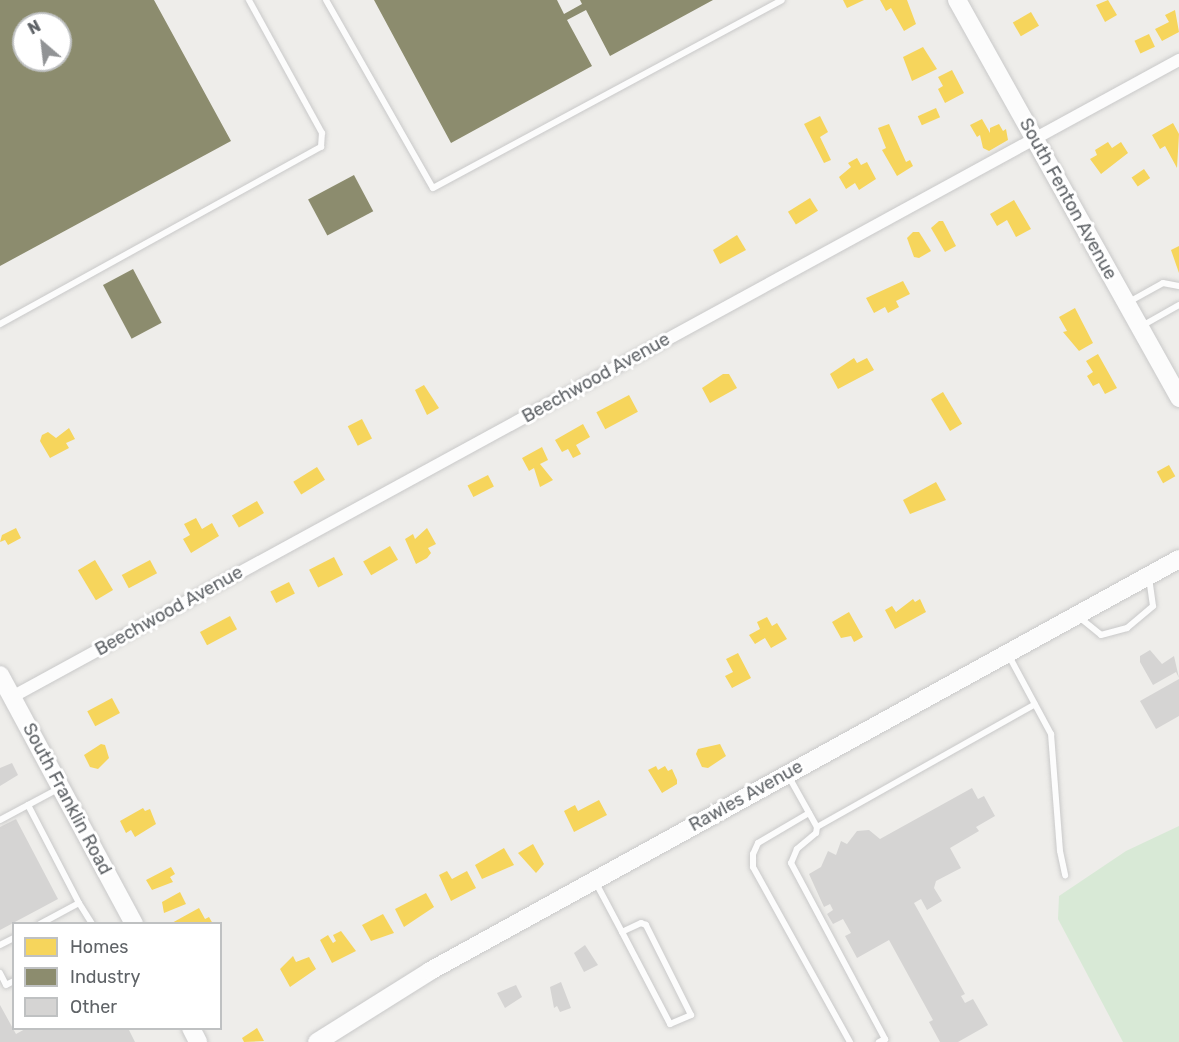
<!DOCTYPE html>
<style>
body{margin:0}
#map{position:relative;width:1179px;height:1042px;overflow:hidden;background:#eeedea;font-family:Rubik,sans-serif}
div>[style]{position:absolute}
.green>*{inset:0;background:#d8e9d6}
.homes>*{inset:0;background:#f6d55c;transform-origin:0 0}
.industry>*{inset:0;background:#8c8c6e;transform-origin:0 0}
.building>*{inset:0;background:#d5d4d3}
.roads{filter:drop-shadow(0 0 2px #c9c9c9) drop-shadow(0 0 2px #c9c9c9)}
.lane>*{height:6px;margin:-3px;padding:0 3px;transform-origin:3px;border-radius:3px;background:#fcfcfc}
.street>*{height:12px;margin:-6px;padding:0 6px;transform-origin:6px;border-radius:6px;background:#fcfcfc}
.secondary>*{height:18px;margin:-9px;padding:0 9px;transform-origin:9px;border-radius:9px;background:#fcfcfc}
span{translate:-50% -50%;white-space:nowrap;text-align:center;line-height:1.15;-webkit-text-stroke:6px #fff;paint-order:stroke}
.street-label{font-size:18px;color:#5f6367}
.legend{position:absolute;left:12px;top:922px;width:210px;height:108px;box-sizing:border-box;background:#fff;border:2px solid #bfc1c2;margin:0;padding:8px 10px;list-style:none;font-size:18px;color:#5f6367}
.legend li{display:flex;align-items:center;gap:12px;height:30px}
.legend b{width:30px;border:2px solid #bfc1c2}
.north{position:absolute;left:12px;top:12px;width:60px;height:60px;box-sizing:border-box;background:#fff;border:2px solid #bfc1c2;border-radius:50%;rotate:332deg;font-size:16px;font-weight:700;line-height:24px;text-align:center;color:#5f6367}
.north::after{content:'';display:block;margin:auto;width:21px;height:27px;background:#919395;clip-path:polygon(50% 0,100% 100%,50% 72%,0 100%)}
</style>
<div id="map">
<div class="green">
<i style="clip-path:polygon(1179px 826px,1179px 1042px,1123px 1042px,1058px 919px,1059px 896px,1126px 851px)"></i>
</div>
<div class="homes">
<i style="clip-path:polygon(843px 0,864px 0,847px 8px)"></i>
<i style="clip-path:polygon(880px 0,907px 0,916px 24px,904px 31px,891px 8px,886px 11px)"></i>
<i style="clip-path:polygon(1108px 0,1117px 15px,1105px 22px,1096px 5px)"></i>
<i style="clip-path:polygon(1175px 10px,1179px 32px,1162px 41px,1155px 29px,1169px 22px,1165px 15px)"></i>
<i style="left:1031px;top:12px;width:16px;height:21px;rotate:60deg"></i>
<i style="left:1149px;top:34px;width:14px;height:16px;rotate:65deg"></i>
<i style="clip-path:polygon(923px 47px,937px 69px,912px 81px,903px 57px)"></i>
<i style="clip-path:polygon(952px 70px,964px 93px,945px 103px,938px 89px,943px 86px,938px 77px)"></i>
<i style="left:936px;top:108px;width:10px;height:20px;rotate:66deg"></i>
<i style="clip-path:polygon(820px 116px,828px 132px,820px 137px,831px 160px,824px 163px,804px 124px)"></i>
<i style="clip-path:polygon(982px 119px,990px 133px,990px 128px,999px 124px,1003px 131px,1006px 129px,1008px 140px,989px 151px,983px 148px,980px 135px,977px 137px,970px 125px)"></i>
<i style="clip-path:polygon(1173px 123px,1179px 134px,1177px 168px,1165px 146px,1160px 149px,1152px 135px)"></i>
<i style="clip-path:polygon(889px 124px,906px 162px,910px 160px,913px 166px,897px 176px,882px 150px,886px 148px,878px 128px)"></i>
<i style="clip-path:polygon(1108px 142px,1112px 148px,1121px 142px,1128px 153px,1101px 174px,1090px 159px,1097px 155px,1095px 150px)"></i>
<i style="clip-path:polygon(857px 158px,861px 165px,867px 162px,876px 179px,859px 190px,855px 183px,846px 189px,839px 177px,851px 167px,848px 163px)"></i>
<i style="left:1144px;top:169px;width:11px;height:15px;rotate:56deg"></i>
<i style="left:810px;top:198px;width:15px;height:26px;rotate:58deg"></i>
<i style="clip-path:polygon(1014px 200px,1031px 229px,1016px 237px,1007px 220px,997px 226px,990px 214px)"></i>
<i style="clip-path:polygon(939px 221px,943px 221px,956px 246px,945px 252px,931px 228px)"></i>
<i style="clip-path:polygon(913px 232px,919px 232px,931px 251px,919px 258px,914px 257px,907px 238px)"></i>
<i style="clip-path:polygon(737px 235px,746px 250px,720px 264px,713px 250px)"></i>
<i style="clip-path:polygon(1179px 246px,1179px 273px,1171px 250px)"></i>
<i style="clip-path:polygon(903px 281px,910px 294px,896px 301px,899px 307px,888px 313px,885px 307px,874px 313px,866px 298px)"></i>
<i style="clip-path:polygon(1075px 308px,1093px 343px,1079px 351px,1063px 332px,1067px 331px,1059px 317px)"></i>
<i style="clip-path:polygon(1098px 354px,1117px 388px,1105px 394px,1099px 383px,1093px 386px,1087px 376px,1093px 372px,1086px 361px)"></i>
<i style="clip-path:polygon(854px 358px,857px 363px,867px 358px,874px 370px,838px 389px,830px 374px)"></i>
<i style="clip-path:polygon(723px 374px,729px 374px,737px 388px,710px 403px,702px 388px)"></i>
<i style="clip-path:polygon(424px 385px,439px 408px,427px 415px,415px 390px)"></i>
<i style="left:943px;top:392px;width:37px;height:14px;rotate:59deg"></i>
<i style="left:629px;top:395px;width:19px;height:37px;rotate:62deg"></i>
<i style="left:362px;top:419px;width:22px;height:16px;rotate:63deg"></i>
<i style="clip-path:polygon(583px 424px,590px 437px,576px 445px,581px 454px,573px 458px,568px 449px,562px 452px,555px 440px)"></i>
<i style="clip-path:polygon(69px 428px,75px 439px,66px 443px,69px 448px,50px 458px,40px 441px,42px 435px,48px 432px,56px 438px)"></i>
<i style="clip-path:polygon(542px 447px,548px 460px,540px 464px,553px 480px,540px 487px,534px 468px,529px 471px,522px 458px)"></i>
<i style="left:1169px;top:465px;width:13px;height:14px;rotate:61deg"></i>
<i style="left:317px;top:467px;width:15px;height:28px;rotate:58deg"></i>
<i style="left:488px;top:475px;width:13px;height:23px;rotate:63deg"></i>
<i style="clip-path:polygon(936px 482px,946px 500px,910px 514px,903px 500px)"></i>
<i style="left:257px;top:501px;width:14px;height:29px;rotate:60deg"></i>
<i style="clip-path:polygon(196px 518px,202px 529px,212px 523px,219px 536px,191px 553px,183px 539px,190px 535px,184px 524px)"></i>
<i style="clip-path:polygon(16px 528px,21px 538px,8px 545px,5px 540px,0 542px,2px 535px)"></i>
<i style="clip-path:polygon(427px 528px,436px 544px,428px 548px,431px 553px,427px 558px,416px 564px,405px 539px,413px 534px,415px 539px)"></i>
<i style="left:390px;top:546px;width:16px;height:31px;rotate:60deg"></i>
<i style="left:334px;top:557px;width:20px;height:28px;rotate:63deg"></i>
<i style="left:95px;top:560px;width:35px;height:20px;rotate:59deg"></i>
<i style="left:150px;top:560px;width:15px;height:32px;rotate:62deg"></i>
<i style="left:289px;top:582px;width:13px;height:21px;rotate:63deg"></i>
<i style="clip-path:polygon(913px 599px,915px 602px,920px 599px,926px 612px,895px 629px,885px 610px,892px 606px,896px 612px)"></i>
<i style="clip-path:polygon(849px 612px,863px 637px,854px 642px,851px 636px,841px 638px,832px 622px)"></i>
<i style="left:230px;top:616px;width:15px;height:34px;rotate:62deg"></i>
<i style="clip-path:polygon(767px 617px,772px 626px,777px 623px,787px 639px,771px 648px,765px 638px,755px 644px,749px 635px,760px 629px,757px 622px)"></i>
<i style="clip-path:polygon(738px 653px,751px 678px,732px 688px,725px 676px,733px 672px,726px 659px)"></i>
<i style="left:112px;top:698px;width:17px;height:28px;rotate:62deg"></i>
<i style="clip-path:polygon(101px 744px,105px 745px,109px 758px,98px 769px,90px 767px,84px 755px)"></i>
<i style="clip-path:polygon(720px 744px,726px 756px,708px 768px,702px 767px,696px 754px,698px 749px)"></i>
<i style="clip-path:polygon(656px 766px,658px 770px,665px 766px,668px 771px,672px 769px,677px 780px,677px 784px,662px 793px,648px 770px)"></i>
<i style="clip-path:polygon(599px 800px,607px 815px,574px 832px,564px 811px,575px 805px,578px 811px)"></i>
<i style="clip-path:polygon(143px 808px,145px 811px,150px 809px,156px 824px,135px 837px,131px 830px,126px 833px,120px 821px)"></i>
<i style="clip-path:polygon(533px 844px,544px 864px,536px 873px,518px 853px)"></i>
<i style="clip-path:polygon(504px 848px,514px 865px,482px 879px,475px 865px)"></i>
<i style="clip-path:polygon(171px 867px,175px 874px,170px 877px,173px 882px,152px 890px,146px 880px)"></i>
<i style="clip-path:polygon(447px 871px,452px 879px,467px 871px,476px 888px,451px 901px,439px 875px)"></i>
<i style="clip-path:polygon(180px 892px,186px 904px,164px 913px,162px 902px)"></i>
<i style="clip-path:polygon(426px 893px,434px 907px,404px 927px,395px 909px)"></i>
<i style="clip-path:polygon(199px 908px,205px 919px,209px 917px,213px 924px,170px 924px)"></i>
<i style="clip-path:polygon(383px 914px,394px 933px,371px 941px,362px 925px)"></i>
<i style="clip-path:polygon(341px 931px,356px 951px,332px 963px,320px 940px,328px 935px,333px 943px,336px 941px,333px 935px)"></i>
<i style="clip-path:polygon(293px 956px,296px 962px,309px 957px,316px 969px,290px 987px,280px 969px)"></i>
<i style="clip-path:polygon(257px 1028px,264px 1041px,244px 1042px,242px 1038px)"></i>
</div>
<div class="industry">
<i style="clip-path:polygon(evenodd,0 0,154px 0,231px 141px,0 266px,0 0,24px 24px,60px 24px,60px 60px,24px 60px,24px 24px)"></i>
<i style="clip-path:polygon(374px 0,557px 0,564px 14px,582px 4px,580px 0,713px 0,610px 56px,586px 10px,567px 20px,592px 66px,451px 143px)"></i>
<i style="left:354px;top:175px;width:41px;height:52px;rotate:62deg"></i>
<i style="left:133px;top:269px;width:61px;height:34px;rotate:62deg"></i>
</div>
<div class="building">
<i style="clip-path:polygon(1150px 650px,1162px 664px,1174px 656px,1179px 678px,1176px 672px,1153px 685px,1140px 662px,1140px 656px)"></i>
<i style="clip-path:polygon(1179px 679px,1179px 716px,1156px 729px,1140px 701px)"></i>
<i style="clip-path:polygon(12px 763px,18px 775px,0 786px,0 768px)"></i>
<i style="clip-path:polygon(972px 788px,978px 799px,984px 796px,995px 816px,976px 827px,979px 831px,950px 848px,961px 868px,936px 881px,934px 888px,942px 901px,927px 910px,921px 899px,914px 903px,965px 994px,961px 996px,965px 1003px,973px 999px,988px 1025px,958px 1042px,940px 1042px,929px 1022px,933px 1020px,889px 940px,857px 958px,845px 936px,851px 933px,843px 919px,833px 924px,827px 914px,833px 910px,830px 904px,824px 907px,809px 874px,821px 867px,828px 851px,836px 855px,841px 841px,847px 844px,857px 831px,869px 830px,880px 839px)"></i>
<i style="clip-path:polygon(16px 819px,58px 899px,0 930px,0 827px)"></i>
<i style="clip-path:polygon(585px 945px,598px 965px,584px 972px,574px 953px)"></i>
<i style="clip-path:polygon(561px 982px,571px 1008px,560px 1012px,557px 1006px,554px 1008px,550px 987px)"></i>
<i style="clip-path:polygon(516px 985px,522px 997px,505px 1008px,497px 993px)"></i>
<i style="clip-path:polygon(0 1005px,16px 1034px,27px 1028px,128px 1028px,135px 1042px,0 1042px)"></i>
</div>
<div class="roads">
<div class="lane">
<i style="left:326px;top:0;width:216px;rotate:60.4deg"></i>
<i style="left:433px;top:188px;width:396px;rotate:-28.3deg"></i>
<i style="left:1127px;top:303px;width:41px;rotate:-29.1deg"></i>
<i style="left:1163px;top:283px;width:16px;rotate:11deg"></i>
<i style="left:0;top:324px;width:367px;rotate:-28.9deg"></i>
<i style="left:321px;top:147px;width:14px;rotate:-86deg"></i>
<i style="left:322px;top:133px;width:152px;rotate:-118.8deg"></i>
<i style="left:1140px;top:327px;width:45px;rotate:-29.4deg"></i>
<i style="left:1079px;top:617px;width:28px;rotate:39deg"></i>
<i style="left:1101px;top:635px;width:27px;rotate:-15deg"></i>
<i style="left:1127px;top:628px;width:34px;rotate:-40deg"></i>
<i style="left:1153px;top:606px;width:27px;rotate:-98deg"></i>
<i style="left:1009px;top:656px;width:89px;rotate:61.7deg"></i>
<i style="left:1051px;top:734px;width:117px;rotate:85.6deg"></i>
<i style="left:1060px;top:851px;width:25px;rotate:78deg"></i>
<i style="left:789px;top:777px;width:57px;rotate:60.8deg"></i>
<i style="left:817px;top:827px;width:250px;rotate:-29.4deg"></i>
<i style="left:28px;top:805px;width:110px;rotate:62.5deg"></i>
<i style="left:809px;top:813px;width:59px;rotate:149.5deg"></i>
<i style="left:758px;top:843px;width:12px;rotate:114deg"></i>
<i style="left:753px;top:854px;width:13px;rotate:90deg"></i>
<i style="left:753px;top:867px;width:200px;rotate:61deg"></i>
<i style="left:0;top:820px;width:68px;rotate:-28.1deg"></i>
<i style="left:817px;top:827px;width:6px;rotate:99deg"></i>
<i style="left:816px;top:833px;width:25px;rotate:140deg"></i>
<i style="left:797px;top:849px;width:15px;rotate:113deg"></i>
<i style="left:791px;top:863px;width:200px;rotate:61.9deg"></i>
<i style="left:885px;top:1039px;width:7px;rotate:153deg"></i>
<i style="left:596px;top:883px;width:55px;rotate:62deg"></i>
<i style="left:622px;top:932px;width:104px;rotate:62.4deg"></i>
<i style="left:670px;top:1024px;width:23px;rotate:-23deg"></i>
<i style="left:691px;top:1015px;width:101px;rotate:-116.6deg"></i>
<i style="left:646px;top:925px;width:5px;rotate:-158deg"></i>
<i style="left:641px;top:923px;width:21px;rotate:155deg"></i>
<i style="left:40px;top:924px;width:44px;rotate:-28.3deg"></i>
<i style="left:79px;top:903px;width:25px;rotate:58deg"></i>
<i style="left:0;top:945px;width:16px;rotate:-27deg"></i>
<i style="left:0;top:973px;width:13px;rotate:63deg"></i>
<i style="left:6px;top:985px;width:9px;rotate:-27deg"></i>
</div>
<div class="street">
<i style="left:12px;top:697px;width:1330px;rotate:-28.63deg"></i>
</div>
<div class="secondary">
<i style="left:957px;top:0;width:456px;rotate:60.8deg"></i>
<i style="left:0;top:675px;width:283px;rotate:61.7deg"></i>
<i style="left:191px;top:1028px;width:16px;rotate:63deg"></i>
<i style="left:317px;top:1042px;width:133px;rotate:-32.1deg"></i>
<i style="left:430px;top:971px;width:855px;rotate:-28.81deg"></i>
</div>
</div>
<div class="street-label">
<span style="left:1068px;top:199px;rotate:61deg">South Fenton Avenue</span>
<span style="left:596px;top:378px;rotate:-29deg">Beechwood Avenue</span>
<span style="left:169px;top:611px;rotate:-29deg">Beechwood Avenue</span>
<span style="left:746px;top:796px;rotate:-29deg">Rawles Avenue</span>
<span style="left:67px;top:799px;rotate:62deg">South Franklin Road</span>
</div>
<ul class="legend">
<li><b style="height:16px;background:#f6d55c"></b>Homes</li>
<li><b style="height:16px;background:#8c8c6e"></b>Industry</li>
<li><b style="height:16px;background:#d5d4d3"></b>Other</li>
</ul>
<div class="north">N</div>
</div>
